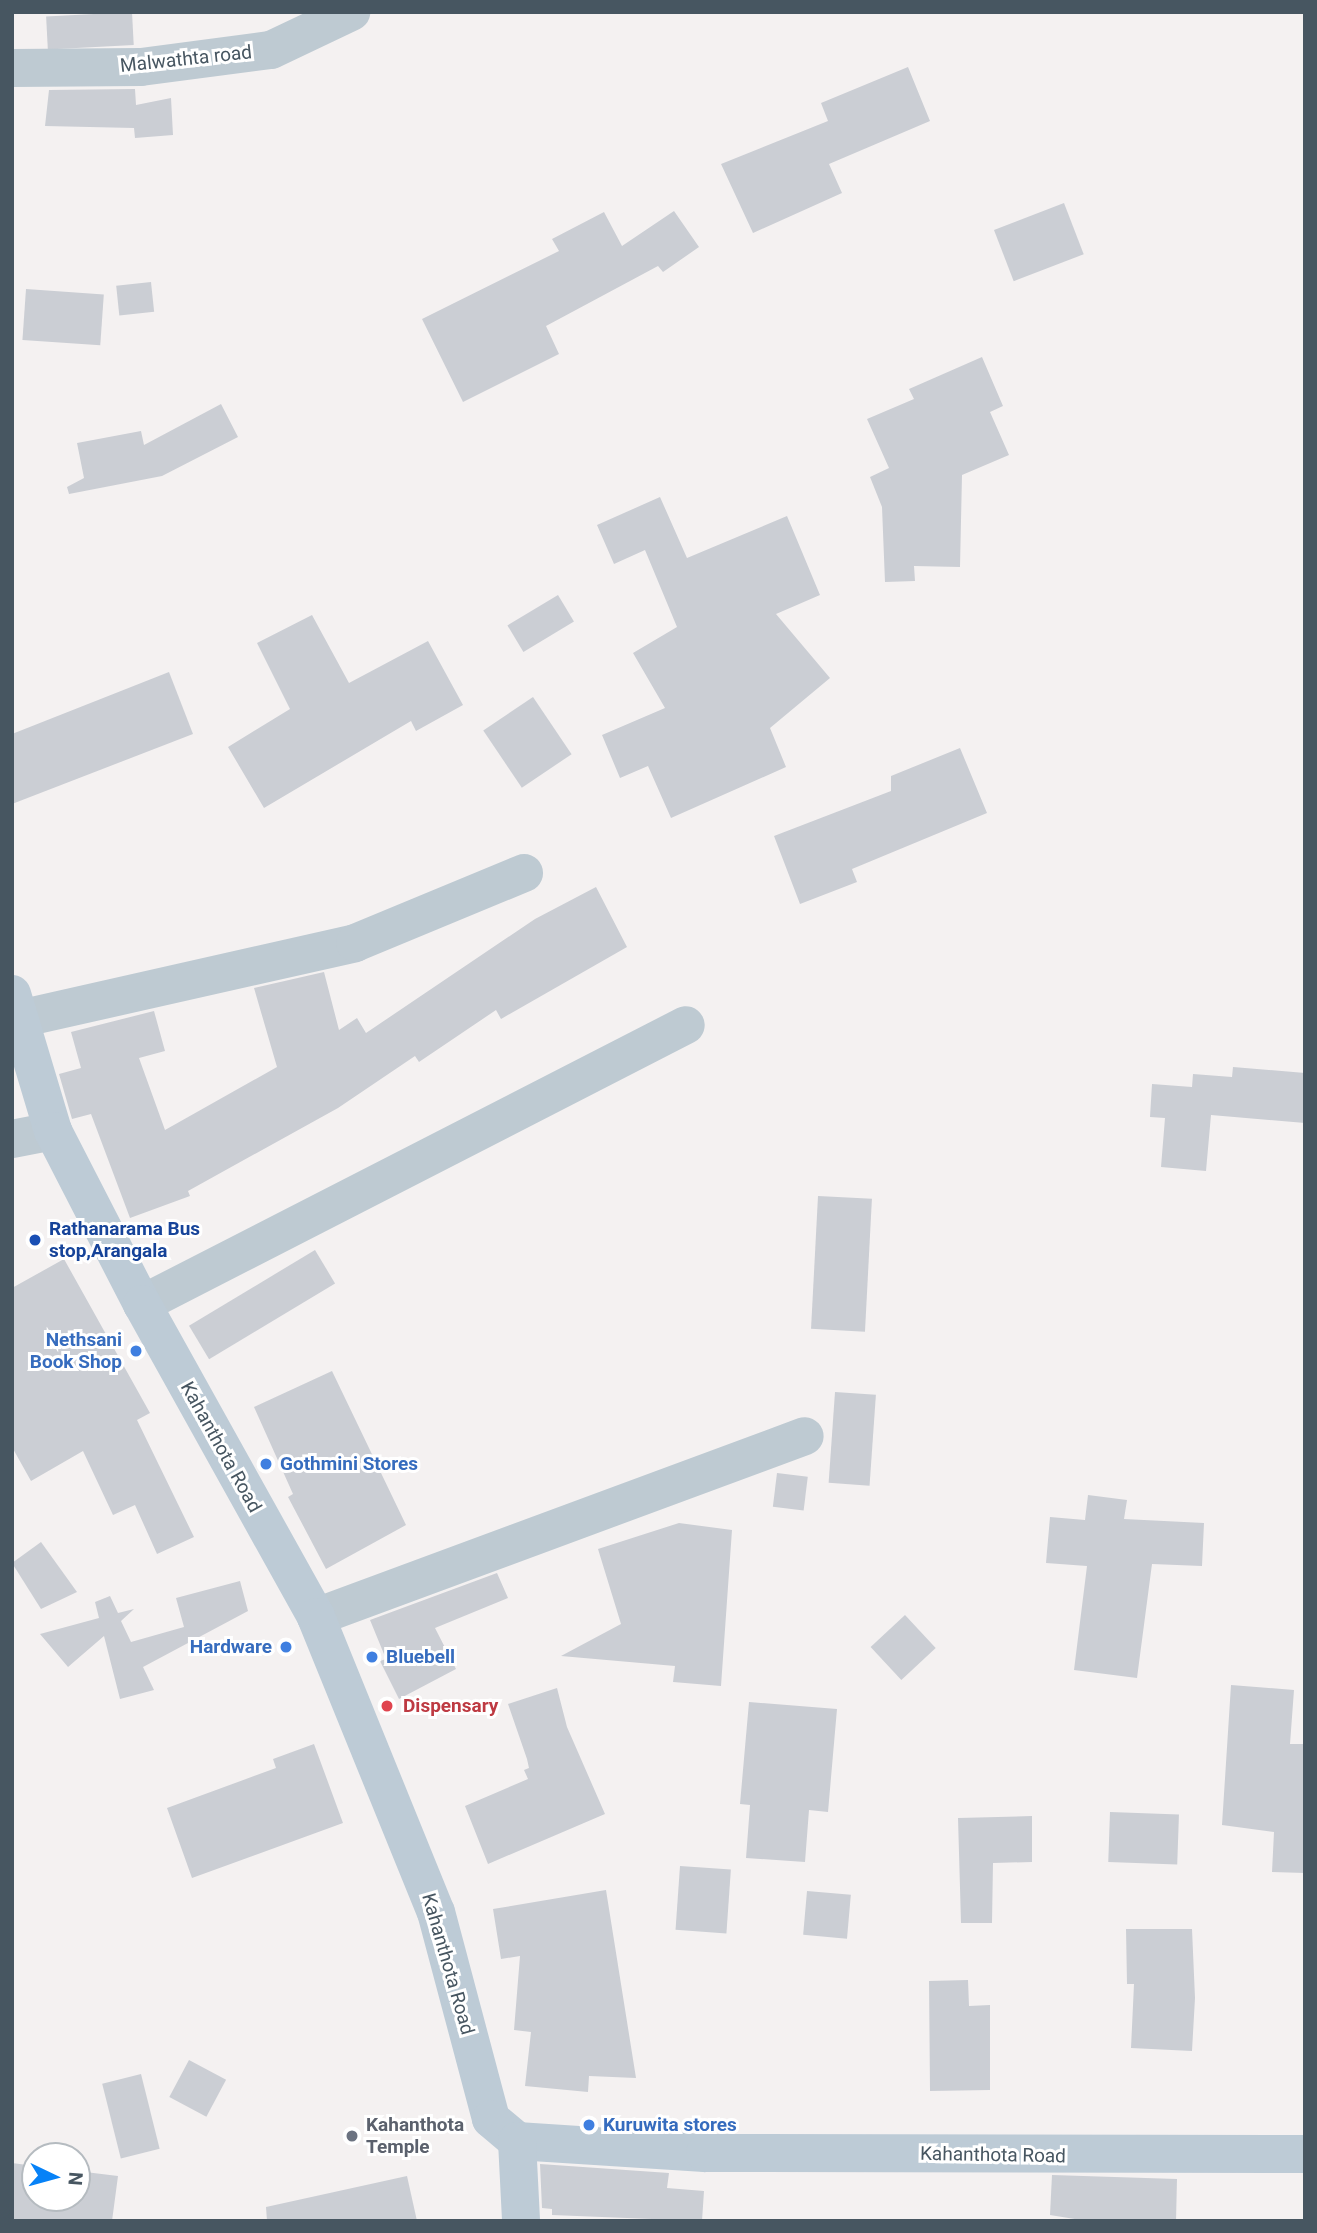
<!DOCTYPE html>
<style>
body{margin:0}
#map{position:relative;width:1317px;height:2233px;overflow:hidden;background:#f4f1f1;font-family:Roboto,sans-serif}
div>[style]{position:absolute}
.building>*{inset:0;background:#cbced4;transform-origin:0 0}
.street>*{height:38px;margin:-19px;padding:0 19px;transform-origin:19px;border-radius:19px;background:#becad2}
.secondary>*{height:38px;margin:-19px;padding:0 19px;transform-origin:19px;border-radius:19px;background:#bdcbd6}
.dots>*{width:19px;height:19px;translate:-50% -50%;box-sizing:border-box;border:4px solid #fff;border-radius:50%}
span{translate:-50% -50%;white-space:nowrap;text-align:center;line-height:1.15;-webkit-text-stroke:6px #fff;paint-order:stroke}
.street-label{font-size:19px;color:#475661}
.transit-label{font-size:19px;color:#164399;font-weight:700}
.left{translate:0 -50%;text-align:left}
.shop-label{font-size:19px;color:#366cbe;font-weight:700}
.right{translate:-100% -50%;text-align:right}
.health-label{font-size:19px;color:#be3a42;font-weight:700}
.worship-label{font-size:19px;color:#5b616d;font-weight:700}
.frame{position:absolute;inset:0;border:14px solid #475661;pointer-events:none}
.north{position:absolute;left:21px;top:2142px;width:70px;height:70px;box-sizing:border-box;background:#fff;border:2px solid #b5bbc0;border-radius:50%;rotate:95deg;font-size:19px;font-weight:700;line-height:28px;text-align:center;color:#475661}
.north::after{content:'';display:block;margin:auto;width:24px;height:32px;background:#0782f7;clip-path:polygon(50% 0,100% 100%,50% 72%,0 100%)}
</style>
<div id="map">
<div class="building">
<i style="left:132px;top:12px;width:33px;height:86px;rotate:87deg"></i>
<i style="clip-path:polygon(908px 67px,930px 121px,829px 164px,842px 193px,753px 233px,721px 164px,828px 121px,821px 103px)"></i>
<i style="clip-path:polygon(135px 89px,136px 105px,171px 98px,173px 135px,135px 138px,134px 128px,45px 126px,49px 90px)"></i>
<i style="left:1064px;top:203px;width:55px;height:75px;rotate:69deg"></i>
<i style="clip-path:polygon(674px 211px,699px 247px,663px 272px,658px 266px,546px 326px,559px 354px,463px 402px,422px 319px,559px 251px,552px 239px,604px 212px,622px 246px)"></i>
<i style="left:151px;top:282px;width:30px;height:35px;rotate:84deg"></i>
<i style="left:26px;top:289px;width:78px;height:51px;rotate:4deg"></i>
<i style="clip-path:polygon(982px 357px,1003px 406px,990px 412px,1009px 455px,962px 475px,960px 567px,914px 566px,915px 581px,885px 582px,882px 507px,870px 477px,889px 468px,867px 419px,914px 399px,909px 389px)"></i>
<i style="clip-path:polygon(221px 404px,238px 437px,162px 476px,69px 494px,67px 487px,84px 478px,77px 443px,141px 431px,144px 445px)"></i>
<i style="clip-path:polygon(660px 497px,687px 558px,787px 516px,820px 595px,776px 614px,830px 678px,770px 728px,786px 767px,671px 818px,648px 766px,620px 778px,602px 735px,665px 708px,633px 653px,677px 627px,645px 550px,614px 564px,597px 525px)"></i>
<i style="left:558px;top:595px;width:31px;height:59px;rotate:59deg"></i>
<i style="clip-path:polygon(312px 615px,349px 683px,428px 641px,463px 705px,416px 731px,411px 721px,264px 808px,228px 747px,290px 709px,257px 643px)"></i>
<i style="clip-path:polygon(169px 672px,193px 734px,12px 804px,12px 734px)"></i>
<i style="left:533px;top:697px;width:69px;height:60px;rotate:56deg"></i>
<i style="clip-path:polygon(960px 748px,987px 813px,852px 869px,857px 882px,800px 904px,774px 836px,891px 791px,891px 776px)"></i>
<i style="clip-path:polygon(596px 887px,627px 947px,501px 1019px,496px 1010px,419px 1062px,415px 1056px,338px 1108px,188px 1191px,190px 1196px,130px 1218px,91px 1114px,72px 1119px,59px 1074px,81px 1068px,71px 1032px,154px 1011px,165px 1051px,139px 1058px,165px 1130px,277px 1067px,254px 988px,324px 972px,339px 1030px,357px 1018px,366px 1033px,535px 919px)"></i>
<i style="clip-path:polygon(1233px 1067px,1305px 1073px,1305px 1123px,1211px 1115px,1206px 1171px,1161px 1167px,1165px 1118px,1150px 1117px,1152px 1084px,1192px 1087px,1193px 1074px,1232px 1077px)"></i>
<i style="left:818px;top:1196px;width:54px;height:133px;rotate:3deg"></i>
<i style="left:315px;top:1250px;width:39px;height:147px;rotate:59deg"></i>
<i style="clip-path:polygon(64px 1259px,150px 1413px,137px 1420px,194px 1537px,157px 1554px,135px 1505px,113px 1515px,83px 1451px,31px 1481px,12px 1447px,12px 1288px)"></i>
<i style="clip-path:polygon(332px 1371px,406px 1525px,326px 1569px,288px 1497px,293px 1494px,254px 1407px)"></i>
<i style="left:835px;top:1392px;width:41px;height:91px;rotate:4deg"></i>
<i style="left:777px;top:1473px;width:31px;height:34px;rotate:7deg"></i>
<i style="clip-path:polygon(1088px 1495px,1127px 1500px,1124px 1519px,1204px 1523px,1202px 1566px,1152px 1564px,1137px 1678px,1074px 1670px,1087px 1566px,1046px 1563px,1050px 1517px,1085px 1520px)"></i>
<i style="clip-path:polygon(679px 1523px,732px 1530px,721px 1686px,673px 1682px,675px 1666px,561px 1656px,621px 1624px,598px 1549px)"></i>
<i style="clip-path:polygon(41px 1542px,77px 1592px,41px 1609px,12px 1563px)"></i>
<i style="clip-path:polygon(497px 1573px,508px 1598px,435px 1628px,456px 1669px,399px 1699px,380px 1661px,386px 1659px,370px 1620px)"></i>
<i style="clip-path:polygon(240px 1581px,248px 1611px,143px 1667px,154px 1690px,120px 1699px,104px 1636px,68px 1667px,40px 1634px,99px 1618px,95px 1602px,110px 1596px,118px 1613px,134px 1609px,121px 1621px,131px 1642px,184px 1627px,176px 1598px)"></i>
<i style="left:905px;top:1615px;width:45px;height:47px;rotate:47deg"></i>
<i style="clip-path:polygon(1231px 1685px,1294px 1690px,1290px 1744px,1305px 1744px,1305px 1873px,1272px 1872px,1274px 1832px,1222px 1825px)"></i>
<i style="clip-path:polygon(557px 1688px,567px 1727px,605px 1814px,488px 1864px,465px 1806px,528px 1779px,524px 1770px,529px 1768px,527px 1759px,508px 1704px)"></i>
<i style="clip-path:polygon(749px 1702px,837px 1709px,828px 1812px,809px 1810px,805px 1862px,746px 1858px,750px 1805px,740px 1804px)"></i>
<i style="clip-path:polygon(314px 1744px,343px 1823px,192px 1878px,167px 1808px,276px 1768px,273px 1759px)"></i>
<i style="left:1110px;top:1812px;width:69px;height:50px;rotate:2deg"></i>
<i style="clip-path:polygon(1032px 1816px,1032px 1862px,993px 1863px,992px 1923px,961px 1923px,958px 1818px)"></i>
<i style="left:680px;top:1866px;width:51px;height:64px;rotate:4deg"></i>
<i style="clip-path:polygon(606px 1890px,636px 2078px,589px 2076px,588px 2092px,525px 2086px,531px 2032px,514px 2030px,520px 1956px,501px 1959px,493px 1909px)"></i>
<i style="left:807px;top:1891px;width:44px;height:44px;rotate:5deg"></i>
<i style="clip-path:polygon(1126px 1929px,1192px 1929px,1195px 1998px,1192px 2051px,1131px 2048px,1134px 1984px,1127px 1984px)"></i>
<i style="clip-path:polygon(968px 1980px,969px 2006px,990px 2005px,990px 2090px,930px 2091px,929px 1981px)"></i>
<i style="left:189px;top:2060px;width:42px;height:42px;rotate:28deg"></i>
<i style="left:141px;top:2074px;width:77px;height:40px;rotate:76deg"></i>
<i style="clip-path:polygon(12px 2163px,35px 2166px,35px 2198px,77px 2198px,77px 2171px,118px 2176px,112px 2221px,12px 2221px)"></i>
<i style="clip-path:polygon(540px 2164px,669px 2173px,667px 2188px,704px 2191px,702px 2221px,552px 2215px,552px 2209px,542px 2208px)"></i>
<i style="clip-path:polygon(1052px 2175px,1177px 2179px,1176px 2221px,1087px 2221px,1050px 2215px)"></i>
<i style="clip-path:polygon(407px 2176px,417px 2221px,267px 2221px,266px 2207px)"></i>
</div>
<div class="street">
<i style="left:12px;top:68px;width:129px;rotate:-0.4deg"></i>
<i style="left:141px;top:67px;width:131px;rotate:-7.5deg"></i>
<i style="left:271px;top:50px;width:89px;rotate:-25.4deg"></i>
<i style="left:19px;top:1019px;width:344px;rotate:-12.7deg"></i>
<i style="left:355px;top:943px;width:183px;rotate:-22.5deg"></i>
<i style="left:12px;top:1139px;width:42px;rotate:-11deg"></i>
<i style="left:142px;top:1304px;width:611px;rotate:-27.15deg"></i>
<i style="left:316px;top:1617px;width:521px;rotate:-20.31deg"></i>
</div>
<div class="secondary">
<i style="left:12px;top:994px;width:143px;rotate:73.3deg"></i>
<i style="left:53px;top:1131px;width:195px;rotate:62.8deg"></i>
<i style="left:142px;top:1304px;width:358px;rotate:60.9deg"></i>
<i style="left:316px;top:1617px;width:318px;rotate:67.9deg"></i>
<i style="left:436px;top:1912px;width:214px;rotate:75.1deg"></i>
<i style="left:491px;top:2119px;width:34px;rotate:40deg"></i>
<i style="left:517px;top:2141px;width:188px;rotate:3.7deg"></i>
<i style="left:705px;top:2153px;width:600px;rotate:0.1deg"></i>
<i style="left:517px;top:2141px;width:80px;rotate:87.1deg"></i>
</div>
<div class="dots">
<i style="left:35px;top:1240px;background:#1a4fb4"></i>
<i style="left:136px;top:1351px;background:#3f7fe0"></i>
<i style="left:266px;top:1464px;background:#3f7fe0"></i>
<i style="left:286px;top:1647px;background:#3f7fe0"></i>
<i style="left:372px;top:1657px;background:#3f7fe0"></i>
<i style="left:387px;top:1706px;background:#e0444e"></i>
<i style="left:589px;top:2125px;background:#3f7fe0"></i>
<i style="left:352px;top:2136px;background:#6b7280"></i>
</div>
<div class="street-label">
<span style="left:186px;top:59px;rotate:-6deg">Malwathta road</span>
<span style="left:221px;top:1447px;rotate:61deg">Kahanthota Road</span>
<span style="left:448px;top:1964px;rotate:74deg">Kahanthota Road</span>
<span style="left:993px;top:2155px;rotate:1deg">Kahanthota Road</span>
</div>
<div class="transit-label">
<span class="left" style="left:49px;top:1240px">Rathanarama Bus<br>stop,Arangala</span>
</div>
<div class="shop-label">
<span class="right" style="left:122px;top:1351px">Nethsani<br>Book Shop</span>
<span class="left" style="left:280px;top:1464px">Gothmini Stores</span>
<span class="right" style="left:272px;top:1647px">Hardware</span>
<span class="left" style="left:386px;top:1657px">Bluebell</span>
<span class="left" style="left:603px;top:2125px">Kuruwita stores</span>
</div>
<div class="health-label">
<span class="left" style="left:403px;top:1706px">Dispensary</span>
</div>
<div class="worship-label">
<span class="left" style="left:366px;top:2136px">Kahanthota<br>Temple</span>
</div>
<div class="frame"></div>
<div class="north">N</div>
</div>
